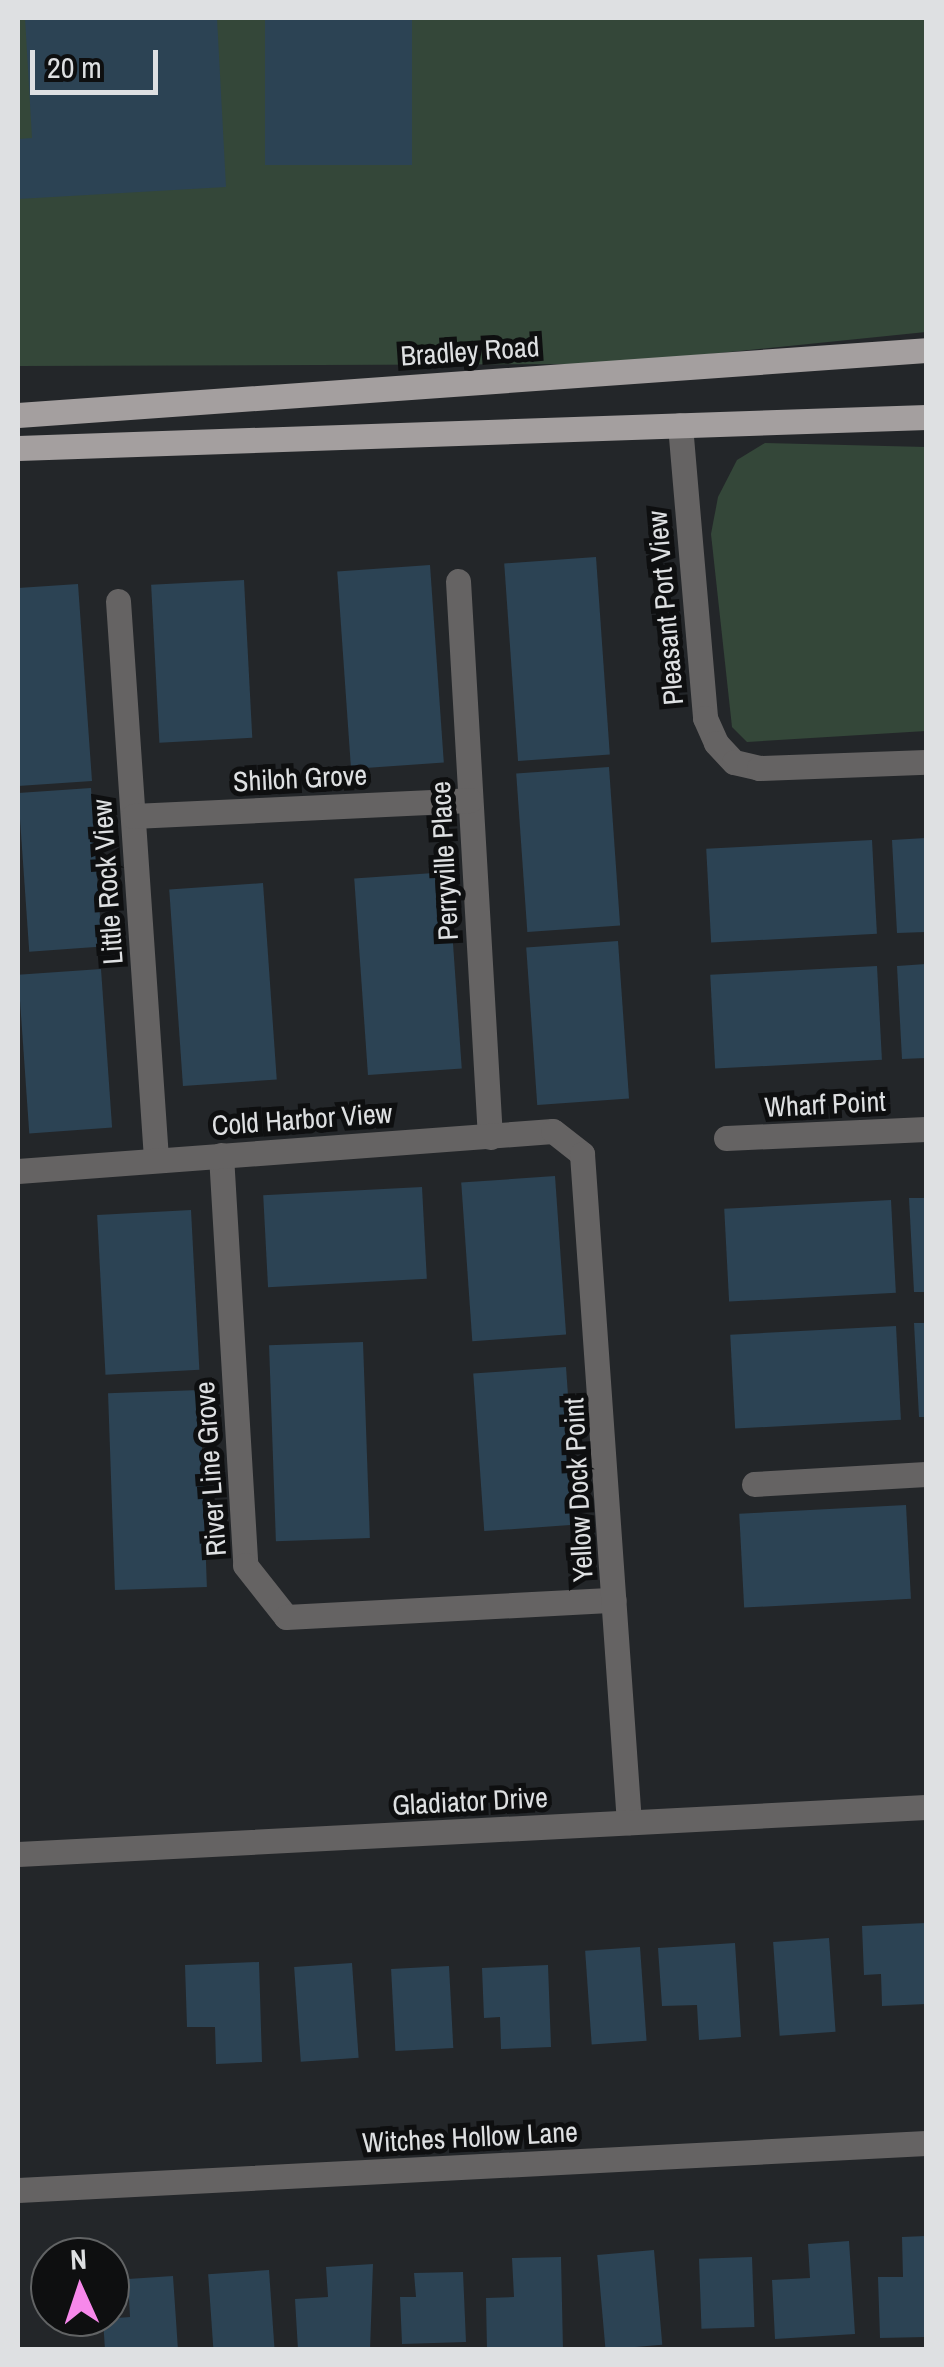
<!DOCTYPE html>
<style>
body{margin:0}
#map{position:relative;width:944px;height:2367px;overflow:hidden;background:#232629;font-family:"Archivo Narrow",sans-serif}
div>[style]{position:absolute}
.green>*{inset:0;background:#344739}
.building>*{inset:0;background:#2c4354;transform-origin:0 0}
.street>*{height:25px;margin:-12.5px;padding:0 12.5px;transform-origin:12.5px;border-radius:12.5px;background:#656363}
.primary>*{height:25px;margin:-12.5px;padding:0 12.5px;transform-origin:12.5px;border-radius:12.5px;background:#a49f9f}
span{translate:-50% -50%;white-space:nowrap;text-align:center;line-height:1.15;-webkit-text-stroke:10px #0e0f10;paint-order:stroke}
.street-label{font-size:28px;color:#dee0e2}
.frame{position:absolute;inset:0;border:20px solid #dee0e2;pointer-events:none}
.north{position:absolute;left:30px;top:2237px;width:100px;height:100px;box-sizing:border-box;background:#0e0f10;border:2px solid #616364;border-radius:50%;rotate:357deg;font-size:28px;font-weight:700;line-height:40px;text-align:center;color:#dee0e2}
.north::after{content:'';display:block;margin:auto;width:35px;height:45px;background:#f788eb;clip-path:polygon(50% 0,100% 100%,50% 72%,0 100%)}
.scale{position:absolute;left:30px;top:50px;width:128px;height:45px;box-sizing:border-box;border:5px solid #dee0e2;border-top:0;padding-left:12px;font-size:30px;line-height:35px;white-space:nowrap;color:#dee0e2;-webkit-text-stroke:8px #0e0f10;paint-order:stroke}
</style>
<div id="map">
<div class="green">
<i style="clip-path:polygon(18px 18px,926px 18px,926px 332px,611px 364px,18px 366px)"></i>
<i style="clip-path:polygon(765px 443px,926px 447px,926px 731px,747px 742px,732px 727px,711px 534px,718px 497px,737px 460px)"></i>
</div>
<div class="building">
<i style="clip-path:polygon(25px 18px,217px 18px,226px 187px,18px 199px,18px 139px,32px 138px)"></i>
<i style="left:265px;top:18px;width:147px;height:147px"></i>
<i style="left:596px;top:557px;width:198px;height:92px;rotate:86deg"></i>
<i style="left:430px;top:565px;width:198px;height:93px;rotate:86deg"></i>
<i style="left:244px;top:580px;width:158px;height:93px;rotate:87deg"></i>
<i style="clip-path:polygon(78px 584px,92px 781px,18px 786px,18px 588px)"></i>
<i style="left:609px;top:767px;width:159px;height:93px;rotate:86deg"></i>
<i style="left:91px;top:788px;width:159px;height:73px;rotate:86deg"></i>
<i style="clip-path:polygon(926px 838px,926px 932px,897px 933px,892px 840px)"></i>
<i style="left:872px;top:840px;width:94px;height:166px;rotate:87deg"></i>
<i style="left:448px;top:872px;width:197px;height:94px;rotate:86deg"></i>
<i style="left:263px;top:883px;width:197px;height:94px;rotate:86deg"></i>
<i style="left:618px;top:941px;width:158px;height:92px;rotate:86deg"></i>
<i style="clip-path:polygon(926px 964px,926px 1058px,902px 1059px,897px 966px)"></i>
<i style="left:877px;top:966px;width:94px;height:167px;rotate:87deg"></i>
<i style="left:101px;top:969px;width:159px;height:83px;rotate:86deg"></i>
<i style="left:555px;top:1176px;width:159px;height:94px;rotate:86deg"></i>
<i style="left:422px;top:1187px;width:92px;height:159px;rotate:87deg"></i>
<i style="clip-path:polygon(909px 1198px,926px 1198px,926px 1292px,914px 1292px)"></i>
<i style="left:891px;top:1200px;width:93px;height:167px;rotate:87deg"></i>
<i style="left:191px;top:1210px;width:160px;height:94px;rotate:87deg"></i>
<i style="clip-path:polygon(914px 1323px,926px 1323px,926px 1417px,919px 1417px)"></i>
<i style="left:896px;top:1326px;width:94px;height:166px;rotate:87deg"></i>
<i style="left:363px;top:1342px;width:196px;height:94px;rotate:88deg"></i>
<i style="left:566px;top:1367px;width:158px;height:93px;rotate:86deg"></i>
<i style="left:200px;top:1390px;width:197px;height:92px;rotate:88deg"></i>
<i style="left:906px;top:1505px;width:94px;height:167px;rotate:87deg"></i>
<i style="clip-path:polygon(926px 1923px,926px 2004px,882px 2006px,881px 1974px,864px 1975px,862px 1926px)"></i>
<i style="left:829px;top:1938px;width:94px;height:56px;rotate:86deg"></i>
<i style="clip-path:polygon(735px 1943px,741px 2037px,699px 2040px,697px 2005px,662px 2006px,658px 1948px)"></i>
<i style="left:640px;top:1947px;width:94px;height:55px;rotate:86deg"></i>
<i style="clip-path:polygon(259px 1962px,262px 2062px,216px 2064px,215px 2027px,187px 2027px,185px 1965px)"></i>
<i style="left:352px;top:1963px;width:95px;height:58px;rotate:86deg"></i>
<i style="clip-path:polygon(548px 1965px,551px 2047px,501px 2049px,500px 2017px,484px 2018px,482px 1968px)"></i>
<i style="left:449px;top:1966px;width:82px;height:58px;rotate:87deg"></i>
<i style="clip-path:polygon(926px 2236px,926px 2337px,880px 2338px,878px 2277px,903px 2277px,902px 2237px)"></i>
<i style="clip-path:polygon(849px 2241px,855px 2334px,775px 2339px,772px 2280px,810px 2278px,808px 2244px)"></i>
<i style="left:654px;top:2250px;width:95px;height:57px;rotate:85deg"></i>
<i style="clip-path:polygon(561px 2257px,563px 2350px,487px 2350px,486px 2298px,514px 2297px,512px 2258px)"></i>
<i style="left:752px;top:2257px;width:70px;height:53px;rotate:88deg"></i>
<i style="clip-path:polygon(373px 2264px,370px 2350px,298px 2350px,295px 2299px,328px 2297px,326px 2267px)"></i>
<i style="left:269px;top:2270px;width:80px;height:61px;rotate:86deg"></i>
<i style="clip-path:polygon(463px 2272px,466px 2342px,402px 2344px,400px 2297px,416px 2297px,414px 2273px)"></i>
<i style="clip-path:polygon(173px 2276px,178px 2350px,105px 2350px,103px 2319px,130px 2317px,128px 2279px)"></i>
</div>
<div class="street">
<i style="left:680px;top:425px;width:294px;rotate:85.1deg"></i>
<i style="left:705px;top:718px;width:27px;rotate:66deg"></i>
<i style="left:716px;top:743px;width:26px;rotate:47deg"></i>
<i style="left:734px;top:762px;width:26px;rotate:13deg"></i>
<i style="left:759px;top:768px;width:167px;rotate:-2.1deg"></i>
<i style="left:458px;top:581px;width:557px;rotate:86.71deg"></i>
<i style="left:118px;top:601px;width:558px;rotate:86.1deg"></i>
<i style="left:133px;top:816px;width:337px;rotate:-2.7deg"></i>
<i style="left:726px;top:1138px;width:200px;rotate:-2.6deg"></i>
<i style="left:221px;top:1155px;width:411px;rotate:86.6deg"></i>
<i style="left:245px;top:1565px;width:66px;rotate:51.7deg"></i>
<i style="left:286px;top:1617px;width:328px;rotate:-3deg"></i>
<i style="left:18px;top:1171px;width:536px;rotate:-4.28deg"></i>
<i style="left:553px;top:1131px;width:37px;rotate:38deg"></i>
<i style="left:582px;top:1154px;width:670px;rotate:85.98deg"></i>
<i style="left:754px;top:1484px;width:172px;rotate:-3.3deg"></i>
<i style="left:18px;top:1854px;width:909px;rotate:-2.96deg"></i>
<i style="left:18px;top:2190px;width:909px;rotate:-2.96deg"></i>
</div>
<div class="primary">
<i style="left:18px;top:415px;width:910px;rotate:-4.09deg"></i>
<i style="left:18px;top:448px;width:909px;rotate:-1.96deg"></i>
</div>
<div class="street-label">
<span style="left:470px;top:351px;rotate:-4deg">Bradley Road</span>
<span style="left:665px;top:608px;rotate:-95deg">Pleasant Port View</span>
<span style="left:300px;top:778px;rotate:-3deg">Shiloh Grove</span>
<span style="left:444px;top:861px;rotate:-93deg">Perryville Place</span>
<span style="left:107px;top:882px;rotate:-94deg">Little Rock View</span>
<span style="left:825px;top:1104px;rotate:-3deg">Wharf Point</span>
<span style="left:302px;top:1119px;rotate:-4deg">Cold Harbor View</span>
<span style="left:210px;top:1469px;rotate:-94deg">River Line Grove</span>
<span style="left:578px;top:1490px;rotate:-93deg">Yellow Dock Point</span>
<span style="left:470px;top:1801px;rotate:-3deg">Gladiator Drive</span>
<span style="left:470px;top:2137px;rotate:-3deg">Witches Hollow Lane</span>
</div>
<div class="frame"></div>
<div class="north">N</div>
<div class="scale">20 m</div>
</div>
